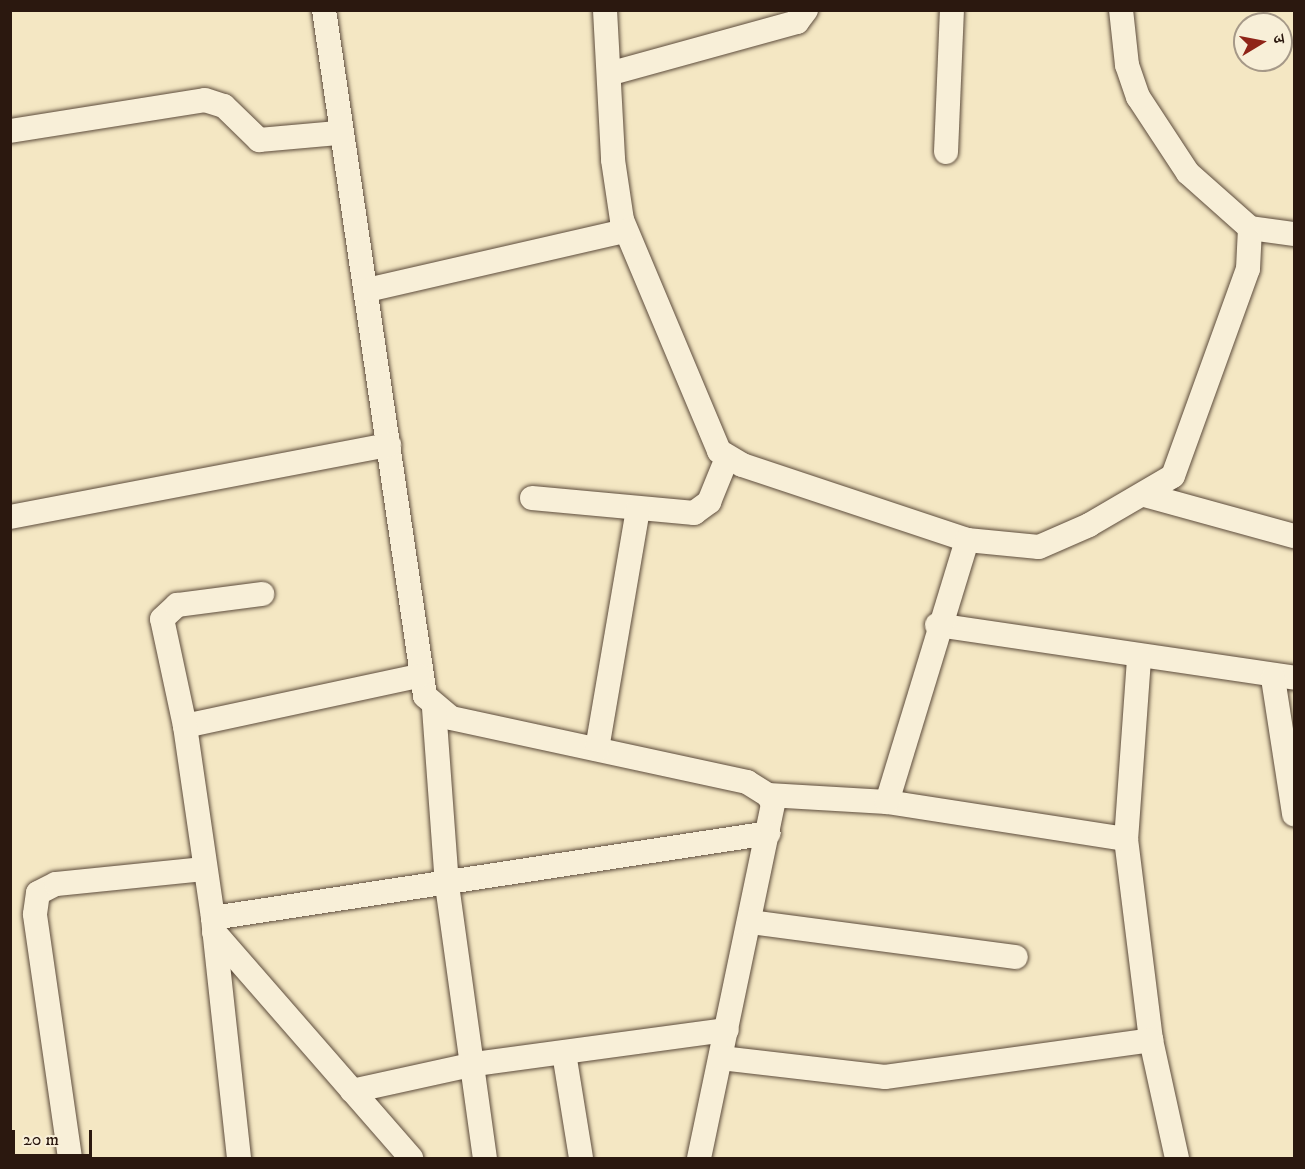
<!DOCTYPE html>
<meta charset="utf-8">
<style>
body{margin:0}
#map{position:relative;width:1305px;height:1169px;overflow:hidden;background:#f4e7c3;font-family:"IM FELL DW Pica","Noto Serif Devanagari",serif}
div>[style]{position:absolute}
.roads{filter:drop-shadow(0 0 2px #5d4c3c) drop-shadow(0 0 2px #5d4c3c)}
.street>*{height:24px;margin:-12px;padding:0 12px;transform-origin:12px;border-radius:12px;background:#f8efd8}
span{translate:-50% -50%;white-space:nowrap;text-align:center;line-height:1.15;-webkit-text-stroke:5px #f8efd8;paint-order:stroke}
.frame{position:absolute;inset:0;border:12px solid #2b180f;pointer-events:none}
.north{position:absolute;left:1233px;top:12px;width:60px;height:60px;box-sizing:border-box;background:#f8efd8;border:2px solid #a69988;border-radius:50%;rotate:80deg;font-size:16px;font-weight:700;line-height:24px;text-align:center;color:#2b180f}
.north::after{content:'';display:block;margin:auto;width:21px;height:27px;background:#8f2418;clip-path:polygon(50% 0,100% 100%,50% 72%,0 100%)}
.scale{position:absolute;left:12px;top:1130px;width:80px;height:27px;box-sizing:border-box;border:3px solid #2b180f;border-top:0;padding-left:8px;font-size:18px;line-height:21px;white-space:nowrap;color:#2b180f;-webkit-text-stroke:4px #f8efd8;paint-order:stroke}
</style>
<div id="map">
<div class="roads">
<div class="street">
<i style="left:324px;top:10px;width:693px;rotate:81.62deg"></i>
<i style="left:425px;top:696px;width:34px;rotate:40deg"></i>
<i style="left:451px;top:718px;width:303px;rotate:12.2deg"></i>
<i style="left:747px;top:782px;width:25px;rotate:32deg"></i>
<i style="left:768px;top:795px;width:10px;rotate:61deg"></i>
<i style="left:773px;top:804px;width:362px;rotate:101.8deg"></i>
<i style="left:605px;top:10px;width:150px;rotate:86.9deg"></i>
<i style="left:613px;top:160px;width:61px;rotate:81.5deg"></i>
<i style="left:622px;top:220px;width:251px;rotate:67.2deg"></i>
<i style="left:719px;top:451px;width:27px;rotate:31deg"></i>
<i style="left:742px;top:465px;width:237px;rotate:18.4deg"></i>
<i style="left:612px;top:73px;width:192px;rotate:-15.4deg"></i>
<i style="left:797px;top:22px;width:15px;rotate:-53deg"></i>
<i style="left:10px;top:131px;width:197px;rotate:-9deg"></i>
<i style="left:205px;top:100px;width:20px;rotate:18deg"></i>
<i style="left:224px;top:106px;width:49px;rotate:44.2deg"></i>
<i style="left:259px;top:140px;width:79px;rotate:-5.1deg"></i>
<i style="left:946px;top:152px;width:142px;rotate:-87.6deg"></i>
<i style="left:1250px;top:228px;width:44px;rotate:7.8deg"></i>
<i style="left:367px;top:290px;width:265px;rotate:-12.9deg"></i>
<i style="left:1145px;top:495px;width:155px;rotate:15.4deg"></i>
<i style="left:532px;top:498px;width:163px;rotate:5.3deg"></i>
<i style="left:694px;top:513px;width:19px;rotate:-36deg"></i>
<i style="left:709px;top:502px;width:48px;rotate:-67.8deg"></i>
<i style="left:10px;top:517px;width:386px;rotate:-10.8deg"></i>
<i style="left:937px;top:625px;width:361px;rotate:8.4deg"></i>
<i style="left:1139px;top:659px;width:180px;rotate:94.1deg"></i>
<i style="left:1126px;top:839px;width:203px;rotate:82.9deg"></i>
<i style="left:1151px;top:1040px;width:121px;rotate:77.6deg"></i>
<i style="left:1273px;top:678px;width:138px;rotate:81.2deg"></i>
<i style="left:434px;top:708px;width:177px;rotate:85.8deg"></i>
<i style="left:447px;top:885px;width:276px;rotate:82.1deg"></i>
<i style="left:185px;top:726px;width:239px;rotate:-12.1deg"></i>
<i style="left:597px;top:749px;width:244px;rotate:-80.3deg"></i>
<i style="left:768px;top:795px;width:119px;rotate:3.4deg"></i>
<i style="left:887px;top:802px;width:242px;rotate:8.8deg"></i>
<i style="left:887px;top:802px;width:274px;rotate:-73deg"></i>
<i style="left:967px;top:540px;width:72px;rotate:5.6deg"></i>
<i style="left:1039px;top:547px;width:55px;rotate:-23.7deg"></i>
<i style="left:1089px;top:525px;width:97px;rotate:-30.3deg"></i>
<i style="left:1173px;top:476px;width:220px;rotate:-70.1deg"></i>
<i style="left:1248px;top:269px;width:41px;rotate:-87.2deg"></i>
<i style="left:1250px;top:228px;width:83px;rotate:-138.4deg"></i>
<i style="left:1188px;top:173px;width:91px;rotate:-123.3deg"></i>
<i style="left:1138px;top:97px;width:34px;rotate:-109deg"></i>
<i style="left:1127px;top:65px;width:55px;rotate:-96.2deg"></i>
<i style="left:213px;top:918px;width:562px;rotate:-8.69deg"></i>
<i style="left:750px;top:922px;width:268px;rotate:7.5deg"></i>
<i style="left:214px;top:932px;width:300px;rotate:48.9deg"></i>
<i style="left:564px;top:1053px;width:106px;rotate:80.8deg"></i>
<i style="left:721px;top:1058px;width:165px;rotate:6.6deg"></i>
<i style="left:885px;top:1077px;width:269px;rotate:-7.9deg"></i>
<i style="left:352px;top:1091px;width:126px;rotate:-12.4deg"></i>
<i style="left:475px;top:1064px;width:254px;rotate:-7.7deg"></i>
<i style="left:70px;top:1158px;width:246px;rotate:-98.2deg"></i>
<i style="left:35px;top:914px;width:21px;rotate:-82deg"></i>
<i style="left:38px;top:893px;width:20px;rotate:-27deg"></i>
<i style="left:56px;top:884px;width:149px;rotate:-5.8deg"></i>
<i style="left:239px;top:1158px;width:241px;rotate:-96.2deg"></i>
<i style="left:213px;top:918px;width:194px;rotate:-98.3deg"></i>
<i style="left:185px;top:726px;width:109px;rotate:-102.1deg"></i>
<i style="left:162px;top:619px;width:21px;rotate:-43deg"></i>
<i style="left:177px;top:605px;width:86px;rotate:-7.4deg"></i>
</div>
</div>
<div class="frame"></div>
<div class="north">उ</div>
<div class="scale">20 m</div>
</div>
